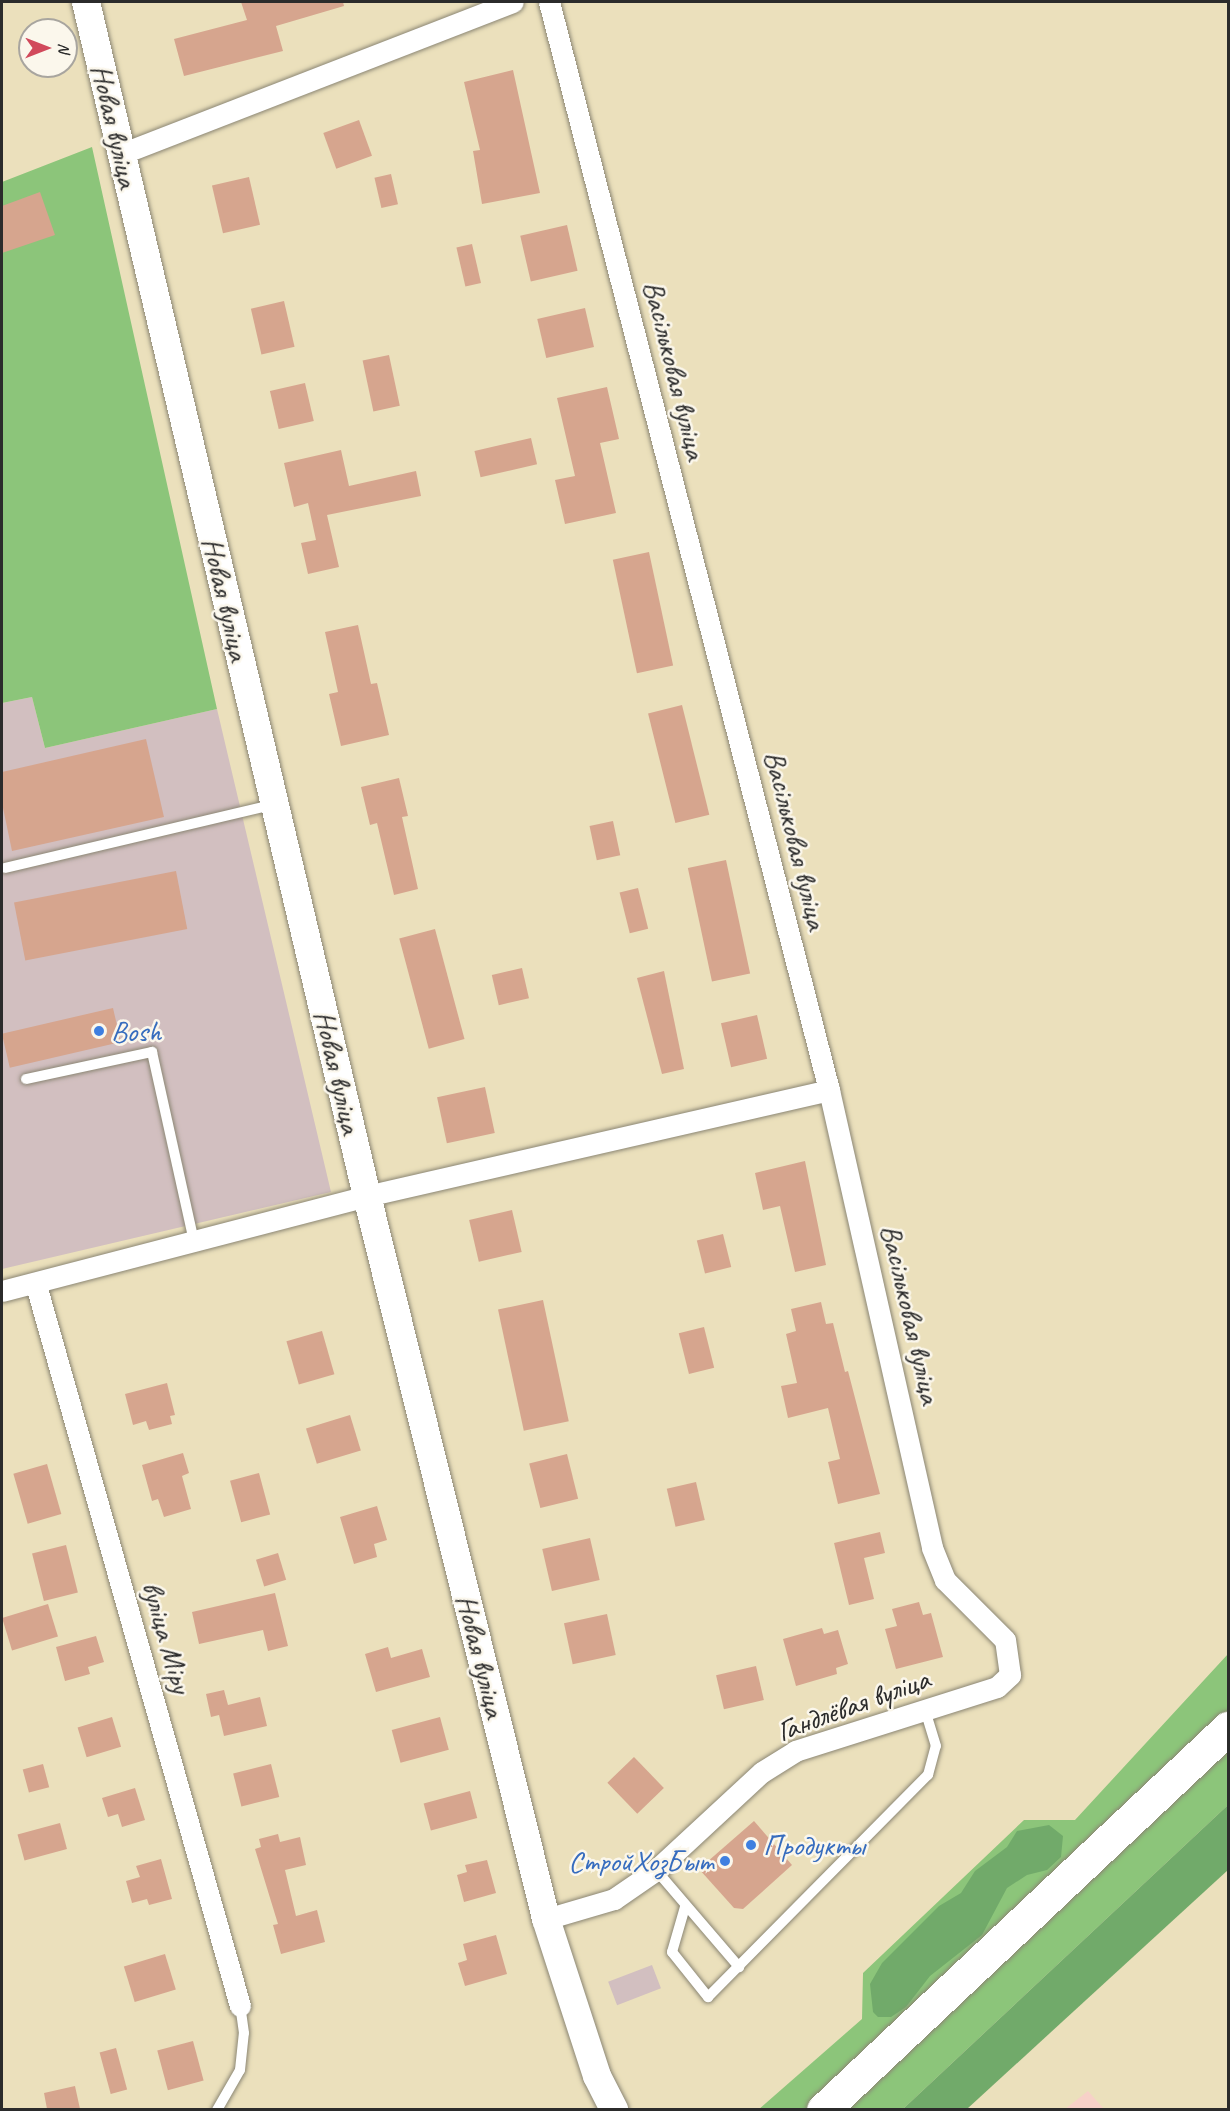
<!DOCTYPE html>
<meta charset="utf-8">
<style>
body{margin:0}
#map{position:relative;width:1230px;height:2111px;overflow:hidden;background:#ebe0bc;font-family:Caveat,sans-serif}
div>[style]{position:absolute}
.built>*{inset:0;background:#f7d1c8}
.industrial>*{inset:0;background:#d2bfc0;transform-origin:0 0}
.green>*{inset:0;background:#8cc57a}
.forest>*{inset:0;background:#71aa6a}
.building>*{inset:0;background:#d6a58e;transform-origin:0 0}
.roads{filter:drop-shadow(0 0 2px #8b8674) drop-shadow(0 0 2px #8b8674)}
.lane>*{height:10px;margin:-5px;padding:0 5px;transform-origin:5px;border-radius:5px;background:#fff}
.street>*{height:21px;margin:-10.5px;padding:0 10.5px;transform-origin:10.5px;border-radius:10.5px;background:#fff}
.secondary>*{height:28px;margin:-14px;padding:0 14px;transform-origin:14px;border-radius:14px;background:#fff}
.primary>*{height:33px;margin:-16.5px;padding:0 16.5px;transform-origin:16.5px;border-radius:16.5px;background:#fff}
.dots>*{width:16px;height:16px;translate:-50% -50%;box-sizing:border-box;border:3px solid #fbf7ec;border-radius:50%}
span{translate:-50% -50%;white-space:nowrap;text-align:center;line-height:1.15;-webkit-text-stroke:5px #fbf7ec;paint-order:stroke}
.street-label{font-size:30px;color:#2b2b2b}
.shop-label{font-size:30px;color:#366cbe}
.left{translate:0 -50%;text-align:left}
.right{translate:-100% -50%;text-align:right}
.frame{position:absolute;inset:0;border:3px solid #2b2b2b;pointer-events:none}
.north{position:absolute;left:18px;top:18px;width:60px;height:60px;box-sizing:border-box;background:#fbf7ec;border:2px solid #a8a59f;border-radius:50%;rotate:90deg;font-size:16px;font-weight:700;line-height:24px;text-align:center;color:#2b2b2b}
.north::after{content:'';display:block;margin:auto;width:21px;height:27px;background:#d1495b;clip-path:polygon(50% 0,100% 100%,50% 72%,0 100%)}
</style>
<div id="map">
<div class="built">
<i style="clip-path:polygon(1088px 2091px,1104px 2109px,1065px 2109px)"></i>
</div>
<div class="industrial">
<i style="clip-path:polygon(32px 697px,45px 748px,217px 709px,331px 1192px,2px 1269px,2px 703px)"></i>
<i style="left:652px;top:1965px;width:25px;height:47px;rotate:69deg"></i>
</div>
<div class="green">
<i style="clip-path:polygon(92px 147px,217px 709px,45px 748px,32px 697px,2px 703px,2px 182px)"></i>
<i style="clip-path:polygon(1228px 1654px,1228px 1805px,903px 2109px,758px 2110px,862px 2019px,863px 1973px,1024px 1820px,1075px 1820px)"></i>
</div>
<div class="forest">
<i style="clip-path:polygon(1228px 1805px,1228px 1870px,967px 2109px,903px 2109px)"></i>
<i style="clip-path:polygon(1049px 1825px,1063px 1836px,1061px 1857px,1047px 1870px,1027px 1875px,1007px 1888px,982px 1935px,930px 1976px,906px 2007px,891px 2017px,878px 2017px,873px 2012px,870px 1984px,882px 1963px,939px 1906px,961px 1893px,975px 1871px,1007px 1847px,1017px 1831px)"></i>
</div>
<div class="building">
<i style="clip-path:polygon(241px 2px,343px 2px,344px 6px,276px 26px,283px 51px,184px 76px,174px 39px,247px 20px)"></i>
<i style="clip-path:polygon(513px 70px,540px 193px,482px 204px,473px 151px,480px 150px,464px 82px)"></i>
<i style="left:359px;top:120px;width:38px;height:38px;rotate:70deg"></i>
<i style="left:391px;top:174px;width:31px;height:17px;rotate:77deg"></i>
<i style="left:249px;top:177px;width:49px;height:38px;rotate:77deg"></i>
<i style="clip-path:polygon(40px 192px,55px 235px,2px 253px,2px 206px)"></i>
<i style="left:567px;top:225px;width:47px;height:48px;rotate:77deg"></i>
<i style="left:472px;top:244px;width:40px;height:16px;rotate:77deg"></i>
<i style="left:284px;top:301px;width:47px;height:34px;rotate:77deg"></i>
<i style="left:585px;top:308px;width:40px;height:49px;rotate:77deg"></i>
<i style="left:389px;top:355px;width:52px;height:27px;rotate:78deg"></i>
<i style="left:305px;top:383px;width:39px;height:36px;rotate:77deg"></i>
<i style="clip-path:polygon(607px 387px,619px 439px,600px 443px,616px 513px,565px 524px,555px 480px,575px 476px,557px 398px)"></i>
<i style="left:531px;top:438px;width:27px;height:58px;rotate:77deg"></i>
<i style="clip-path:polygon(341px 450px,349px 486px,416px 471px,421px 496px,327px 515px,339px 567px,308px 574px,301px 543px,316px 540px,308px 503px,294px 507px,284px 463px)"></i>
<i style="left:649px;top:552px;width:116px;height:37px;rotate:78deg"></i>
<i style="clip-path:polygon(358px 625px,371px 684px,377px 683px,389px 735px,341px 746px,329px 694px,338px 692px,325px 632px)"></i>
<i style="left:682px;top:705px;width:113px;height:35px;rotate:76deg"></i>
<i style="clip-path:polygon(146px 739px,164px 817px,12px 851px,2px 803px,2px 772px)"></i>
<i style="clip-path:polygon(399px 778px,408px 816px,402px 817px,418px 889px,394px 895px,377px 823px,370px 825px,361px 787px)"></i>
<i style="left:613px;top:821px;width:35px;height:24px;rotate:78deg"></i>
<i style="left:726px;top:860px;width:116px;height:39px;rotate:78deg"></i>
<i style="left:176px;top:871px;width:59px;height:165px;rotate:79deg"></i>
<i style="left:638px;top:888px;width:42px;height:19px;rotate:76deg"></i>
<i style="left:435px;top:929px;width:114px;height:37px;rotate:75deg"></i>
<i style="left:522px;top:968px;width:31px;height:31px;rotate:77deg"></i>
<i style="clip-path:polygon(664px 971px,684px 1069px,662px 1074px,637px 978px)"></i>
<i style="left:113px;top:1008px;width:35px;height:114px;rotate:77deg"></i>
<i style="left:757px;top:1015px;width:45px;height:37px;rotate:77deg"></i>
<i style="left:485px;top:1087px;width:47px;height:49px;rotate:78deg"></i>
<i style="clip-path:polygon(805px 1161px,826px 1265px,795px 1272px,780px 1206px,763px 1210px,755px 1173px)"></i>
<i style="left:512px;top:1210px;width:43px;height:44px;rotate:77deg"></i>
<i style="left:723px;top:1234px;width:34px;height:27px;rotate:76deg"></i>
<i style="left:543px;top:1300px;width:124px;height:46px;rotate:78deg"></i>
<i style="clip-path:polygon(821px 1302px,826px 1324px,833px 1323px,845px 1372px,848px 1371px,880px 1494px,838px 1504px,828px 1462px,840px 1459px,828px 1408px,788px 1418px,781px 1386px,797px 1383px,786px 1334px,796px 1331px,791px 1309px)"></i>
<i style="left:704px;top:1327px;width:42px;height:26px;rotate:76deg"></i>
<i style="left:322px;top:1331px;width:45px;height:37px;rotate:74deg"></i>
<i style="clip-path:polygon(167px 1383px,175px 1415px,170px 1416px,172px 1424px,149px 1430px,146px 1421px,133px 1425px,125px 1394px)"></i>
<i style="left:350px;top:1415px;width:37px;height:46px;rotate:73deg"></i>
<i style="clip-path:polygon(183px 1453px,189px 1473px,182px 1476px,191px 1509px,164px 1517px,158px 1499px,152px 1501px,142px 1465px)"></i>
<i style="left:567px;top:1454px;width:46px;height:39px;rotate:76deg"></i>
<i style="left:47px;top:1464px;width:52px;height:35px;rotate:74deg"></i>
<i style="left:259px;top:1473px;width:43px;height:30px;rotate:75deg"></i>
<i style="left:696px;top:1482px;width:39px;height:30px;rotate:77deg"></i>
<i style="clip-path:polygon(377px 1506px,387px 1540px,374px 1544px,377px 1557px,354px 1564px,340px 1517px)"></i>
<i style="clip-path:polygon(880px 1532px,885px 1553px,864px 1558px,874px 1599px,849px 1605px,834px 1543px)"></i>
<i style="left:590px;top:1538px;width:43px;height:49px;rotate:77deg"></i>
<i style="left:66px;top:1545px;width:49px;height:35px;rotate:76deg"></i>
<i style="left:278px;top:1553px;width:28px;height:23px;rotate:73deg"></i>
<i style="clip-path:polygon(275px 1593px,288px 1646px,268px 1651px,263px 1630px,199px 1644px,192px 1612px)"></i>
<i style="clip-path:polygon(919px 1602px,923px 1615px,931px 1613px,943px 1657px,896px 1669px,885px 1629px,897px 1626px,892px 1609px)"></i>
<i style="left:48px;top:1604px;width:34px;height:48px;rotate:73deg"></i>
<i style="left:607px;top:1614px;width:42px;height:44px;rotate:78deg"></i>
<i style="clip-path:polygon(822px 1628px,824px 1634px,838px 1630px,848px 1664px,836px 1668px,837px 1674px,796px 1686px,783px 1639px)"></i>
<i style="clip-path:polygon(96px 1636px,104px 1662px,88px 1667px,90px 1674px,65px 1681px,56px 1647px)"></i>
<i style="clip-path:polygon(388px 1647px,391px 1658px,422px 1649px,430px 1677px,376px 1692px,365px 1654px)"></i>
<i style="left:756px;top:1666px;width:35px;height:41px;rotate:77deg"></i>
<i style="clip-path:polygon(224px 1690px,228px 1705px,260px 1697px,267px 1726px,224px 1736px,219px 1715px,211px 1717px,206px 1694px)"></i>
<i style="left:112px;top:1717px;width:31px;height:36px;rotate:73deg"></i>
<i style="left:440px;top:1717px;width:34px;height:50px;rotate:75deg"></i>
<i style="left:634px;top:1757px;width:43px;height:37px;rotate:46deg"></i>
<i style="left:43px;top:1764px;width:24px;height:21px;rotate:75deg"></i>
<i style="left:271px;top:1764px;width:34px;height:39px;rotate:76deg"></i>
<i style="clip-path:polygon(135px 1788px,145px 1820px,122px 1827px,118px 1814px,108px 1817px,102px 1798px)"></i>
<i style="left:470px;top:1791px;width:28px;height:48px;rotate:75deg"></i>
<i style="clip-path:polygon(754px 1821px,792px 1865px,743px 1909px,734px 1908px,699px 1869px)"></i>
<i style="left:60px;top:1823px;width:27px;height:44px;rotate:75deg"></i>
<i style="clip-path:polygon(278px 1834px,280px 1842px,300px 1837px,306px 1865px,285px 1870px,296px 1916px,317px 1910px,325px 1942px,281px 1954px,273px 1925px,278px 1924px,255px 1849px,261px 1847px,259px 1839px)"></i>
<i style="clip-path:polygon(161px 1859px,172px 1899px,149px 1905px,147px 1899px,132px 1903px,126px 1881px,140px 1877px,136px 1866px)"></i>
<i style="clip-path:polygon(487px 1860px,496px 1893px,464px 1902px,457px 1875px,467px 1872px,465px 1865px)"></i>
<i style="clip-path:polygon(496px 1935px,507px 1974px,465px 1986px,458px 1963px,467px 1960px,463px 1944px)"></i>
<i style="left:165px;top:1954px;width:37px;height:43px;rotate:73deg"></i>
<i style="left:193px;top:2041px;width:41px;height:37px;rotate:75deg"></i>
<i style="left:116px;top:2048px;width:43px;height:17px;rotate:75deg"></i>
<i style="clip-path:polygon(75px 2086px,80px 2109px,47px 2109px,44px 2093px)"></i>
</div>
<div class="roads">
<div class="lane">
<i style="left:5px;top:868px;width:277px;rotate:-13.3deg"></i>
<i style="left:26px;top:1079px;width:129px;rotate:-12.1deg"></i>
<i style="left:152px;top:1052px;width:195px;rotate:77.5deg"></i>
<i style="left:656px;top:1870px;width:128px;rotate:49.4deg"></i>
<i style="left:685px;top:1907px;width:47px;rotate:106.1deg"></i>
<i style="left:672px;top:1952px;width:58px;rotate:51.3deg"></i>
<i style="left:708px;top:1997px;width:313px;rotate:-45.3deg"></i>
<i style="left:928px;top:1775px;width:30px;rotate:-75deg"></i>
<i style="left:936px;top:1746px;width:38px;rotate:-107deg"></i>
<i style="left:217px;top:2110px;width:46px;rotate:-60.1deg"></i>
<i style="left:240px;top:2070px;width:37px;rotate:-84deg"></i>
<i style="left:244px;top:2033px;width:27px;rotate:-98deg"></i>
</div>
<div class="street">
<i style="left:121px;top:154px;width:420px;rotate:-21.2deg"></i>
<i style="left:36px;top:1285px;width:749px;rotate:74.2deg"></i>
<i style="left:2px;top:1291px;width:377px;rotate:-14.6deg"></i>
<i style="left:367px;top:1196px;width:474px;rotate:-12.9deg"></i>
<i style="left:546px;top:1919px;width:71px;rotate:-16.4deg"></i>
<i style="left:614px;top:1899px;width:51px;rotate:-34.6deg"></i>
<i style="left:656px;top:1870px;width:144px;rotate:-42.8deg"></i>
<i style="left:762px;top:1772px;width:39px;rotate:-32deg"></i>
<i style="left:795px;top:1751px;width:212px;rotate:-17.6deg"></i>
<i style="left:997px;top:1687px;width:18px;rotate:-43deg"></i>
<i style="left:1010px;top:1675px;width:35px;rotate:-98deg"></i>
<i style="left:1005px;top:1640px;width:85px;rotate:-135deg"></i>
<i style="left:945px;top:1580px;width:35px;rotate:-112deg"></i>
<i style="left:932px;top:1547px;width:468px;rotate:-102.7deg"></i>
<i style="left:829px;top:1090px;width:1123px;rotate:-104.43deg"></i>
</div>
<div class="secondary">
<i style="left:86px;top:2px;width:1227px;rotate:76.76deg"></i>
<i style="left:367px;top:1196px;width:745px;rotate:76.09deg"></i>
<i style="left:546px;top:1919px;width:165px;rotate:72deg"></i>
<i style="left:597px;top:2076px;width:38px;rotate:63deg"></i>
</div>
<div class="primary">
<i style="left:823px;top:2110px;width:557px;rotate:-43.33deg"></i>
</div>
</div>
<div class="dots">
<i style="left:99px;top:1031px;background:#3f7fe0"></i>
<i style="left:751px;top:1845px;background:#3f7fe0"></i>
<i style="left:725px;top:1861px;background:#3f7fe0"></i>
</div>
<div class="street-label">
<span style="left:115px;top:126px;rotate:77deg">Новая вуліца</span>
<span style="left:675px;top:370px;rotate:76deg">Васільковая вуліца</span>
<span style="left:226px;top:599px;rotate:77deg">Новая вуліца</span>
<span style="left:796px;top:840px;rotate:76deg">Васільковая вуліца</span>
<span style="left:338px;top:1072px;rotate:77deg">Новая вуліца</span>
<span style="left:911px;top:1314px;rotate:77deg">Васільковая вуліца</span>
<span style="left:167px;top:1637px;rotate:74deg">вуліца Міру</span>
<span style="left:481px;top:1656px;rotate:76deg">Новая вуліца</span>
<span style="left:853px;top:1705px;rotate:-20deg">Гандлёвая вуліца</span>
</div>
<div class="shop-label">
<span class="left" style="left:111px;top:1031px">Bosh</span>
<span class="left" style="left:763px;top:1845px">Продукты</span>
<span class="right" style="left:713px;top:1861px">СтройХозБыт</span>
</div>
<div class="frame"></div>
<div class="north">N</div>
</div>
